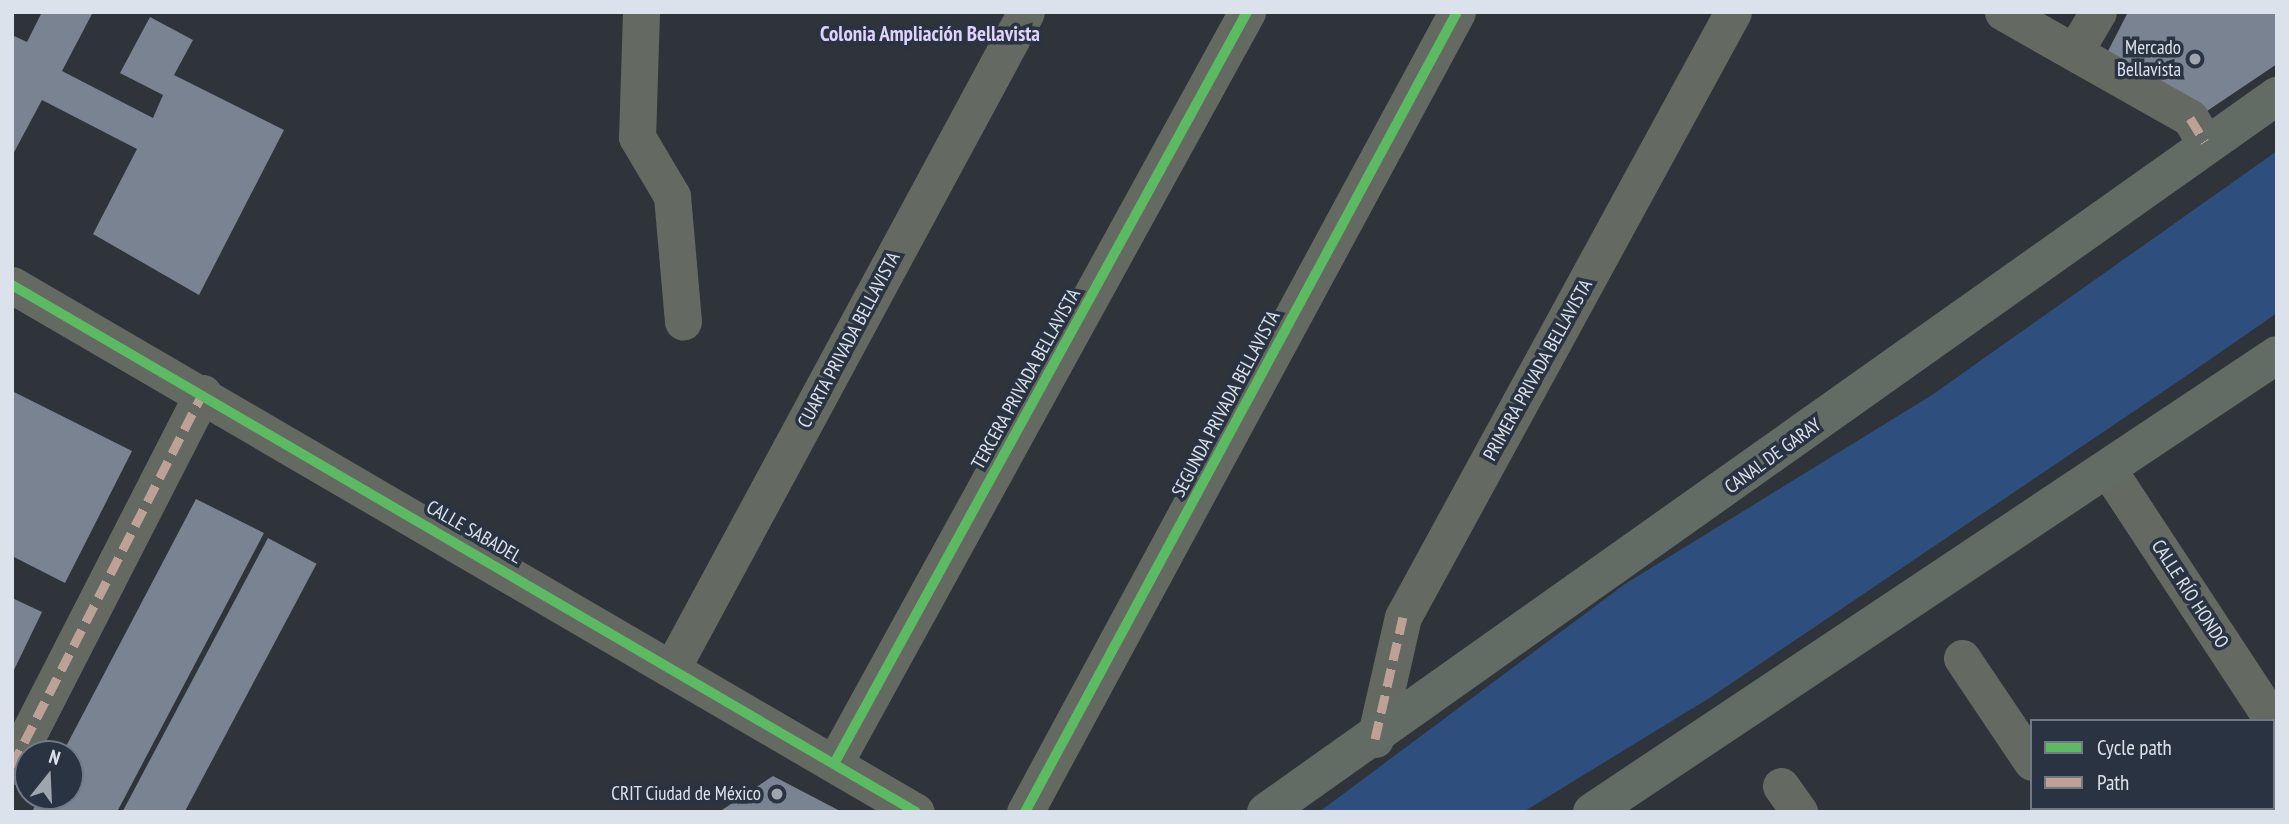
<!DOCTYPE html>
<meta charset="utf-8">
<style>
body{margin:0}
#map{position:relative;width:2289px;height:824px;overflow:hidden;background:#2f343b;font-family:"PT Sans Narrow",sans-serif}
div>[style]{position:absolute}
.green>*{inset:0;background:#2e4e7d}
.building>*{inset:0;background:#798392;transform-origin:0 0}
.minor>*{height:37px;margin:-18.5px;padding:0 18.5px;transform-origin:18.5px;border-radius:18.5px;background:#646a62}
.major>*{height:38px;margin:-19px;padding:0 19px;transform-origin:19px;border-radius:19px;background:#626b64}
.quiet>*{height:9px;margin-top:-4.5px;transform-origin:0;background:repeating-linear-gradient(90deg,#bda197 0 18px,transparent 0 27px)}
.cycleway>*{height:10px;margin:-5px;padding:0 5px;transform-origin:5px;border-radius:5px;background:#5cba63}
.dots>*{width:19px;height:19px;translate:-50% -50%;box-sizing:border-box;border:4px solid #293341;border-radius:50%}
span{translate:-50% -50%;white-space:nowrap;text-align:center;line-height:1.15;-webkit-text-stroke:7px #293341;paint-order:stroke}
.poi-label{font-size:19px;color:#dce2ec}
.right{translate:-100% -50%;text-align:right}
.street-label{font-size:19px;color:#dce2ec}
.neighbourhood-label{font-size:21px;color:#dfd2fd;font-weight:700}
.frame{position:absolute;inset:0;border:14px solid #dce2ec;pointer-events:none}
.legend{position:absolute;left:2030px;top:719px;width:245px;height:91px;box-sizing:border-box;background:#293341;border:2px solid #717985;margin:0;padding:9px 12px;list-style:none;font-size:21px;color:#dce2ec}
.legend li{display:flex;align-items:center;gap:14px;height:35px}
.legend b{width:35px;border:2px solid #717985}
.north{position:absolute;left:14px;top:740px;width:70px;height:70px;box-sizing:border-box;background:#293341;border:2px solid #717985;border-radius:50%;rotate:18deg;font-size:19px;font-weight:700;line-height:28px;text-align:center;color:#dce2ec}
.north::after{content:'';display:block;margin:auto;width:24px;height:32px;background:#9fa5ae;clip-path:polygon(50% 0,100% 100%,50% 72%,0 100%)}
</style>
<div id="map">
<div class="green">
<i style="clip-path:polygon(2277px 151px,2277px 313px,2189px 374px,1711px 697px,1523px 812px,1319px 812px,1625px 584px,1932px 395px)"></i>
</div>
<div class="building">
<i style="clip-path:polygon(42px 12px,93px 12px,62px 71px,153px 118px,163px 95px,120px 73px,150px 17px,193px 40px,174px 75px,284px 130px,199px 295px,93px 234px,137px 149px,42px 100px,12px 156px,12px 35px,27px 42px)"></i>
<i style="clip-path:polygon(2128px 12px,2277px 12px,2277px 64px,2207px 111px,2106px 55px)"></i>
<i style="clip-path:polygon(12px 391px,132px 451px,65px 583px,12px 556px)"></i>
<i style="clip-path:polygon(196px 499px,264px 533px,117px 812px,32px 812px,40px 796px,70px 796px,70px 754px,62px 754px)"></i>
<i style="left:268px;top:538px;width:55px;height:308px;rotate:28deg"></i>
<i style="clip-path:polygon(12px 598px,42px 612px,12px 674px)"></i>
<i style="clip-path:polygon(773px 776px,842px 812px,719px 812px)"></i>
</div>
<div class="minor">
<i style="left:641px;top:12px;width:125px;rotate:91.8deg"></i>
<i style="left:637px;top:137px;width:69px;rotate:59.3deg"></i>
<i style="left:672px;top:196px;width:126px;rotate:85deg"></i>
<i style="left:2003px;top:12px;width:215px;rotate:29.5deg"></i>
<i style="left:2190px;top:118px;width:28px;rotate:58deg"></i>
<i style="left:2075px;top:51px;width:45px;rotate:-59.5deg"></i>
<i style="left:12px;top:285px;width:1046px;rotate:30.24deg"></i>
<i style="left:2107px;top:468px;width:303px;rotate:56.7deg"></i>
<i style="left:1962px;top:658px;width:125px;rotate:56.1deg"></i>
<i style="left:672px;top:668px;width:745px;rotate:-61.65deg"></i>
<i style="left:1375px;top:739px;width:125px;rotate:-77.1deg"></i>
<i style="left:1403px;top:617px;width:689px;rotate:-61.39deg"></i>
<i style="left:835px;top:762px;width:856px;rotate:-61.22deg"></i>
<i style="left:12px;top:766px;width:419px;rotate:-62.9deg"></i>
<i style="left:1781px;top:786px;width:32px;rotate:55deg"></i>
<i style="left:2062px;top:808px;width:5px;rotate:53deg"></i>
<i style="left:1025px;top:812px;width:909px;rotate:-61.63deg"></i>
</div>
<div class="major">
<i style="left:1266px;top:812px;width:1239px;rotate:-35.31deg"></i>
<i style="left:1592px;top:812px;width:823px;rotate:-33.71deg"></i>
</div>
<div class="quiet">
<i style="left:2190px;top:118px;width:28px;rotate:58deg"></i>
<i style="left:1375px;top:739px;width:125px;rotate:-77.1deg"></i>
<i style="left:12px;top:766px;width:419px;rotate:-62.9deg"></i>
</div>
<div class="cycleway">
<i style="left:12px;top:285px;width:1046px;rotate:30.24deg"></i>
<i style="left:835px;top:762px;width:856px;rotate:-61.22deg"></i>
<i style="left:1025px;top:812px;width:909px;rotate:-61.63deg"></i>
</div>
<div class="dots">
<i style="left:2195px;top:59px;background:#9fa5ae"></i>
<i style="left:777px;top:794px;background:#9fa5ae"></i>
</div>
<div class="poi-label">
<span class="right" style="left:2181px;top:59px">Mercado<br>Bellavista</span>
<span class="right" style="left:761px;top:794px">CRIT Ciudad de México</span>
</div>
<div class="street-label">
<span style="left:849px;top:340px;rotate:-62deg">CUARTA PRIVADA BELLAVISTA</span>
<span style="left:1538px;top:370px;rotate:-61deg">PRIMERA PRIVADA BELLAVISTA</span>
<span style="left:1026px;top:379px;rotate:-61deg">TERCERA PRIVADA BELLAVISTA</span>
<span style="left:1226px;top:404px;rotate:-62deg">SEGUNDA PRIVADA BELLAVISTA</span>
<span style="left:1773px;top:456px;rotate:-36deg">CANAL DE GARAY</span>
<span style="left:474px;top:532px;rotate:30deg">CALLE SABADEL</span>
<span style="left:2190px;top:594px;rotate:57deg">CALLE RÍO HONDO</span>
</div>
<div class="neighbourhood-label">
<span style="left:930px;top:34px">Colonia Ampliación Bellavista</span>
</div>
<div class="frame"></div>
<ul class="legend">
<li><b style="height:9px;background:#5cba63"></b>Cycle path</li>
<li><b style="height:9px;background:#bda197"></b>Path</li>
</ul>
<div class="north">N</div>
</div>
